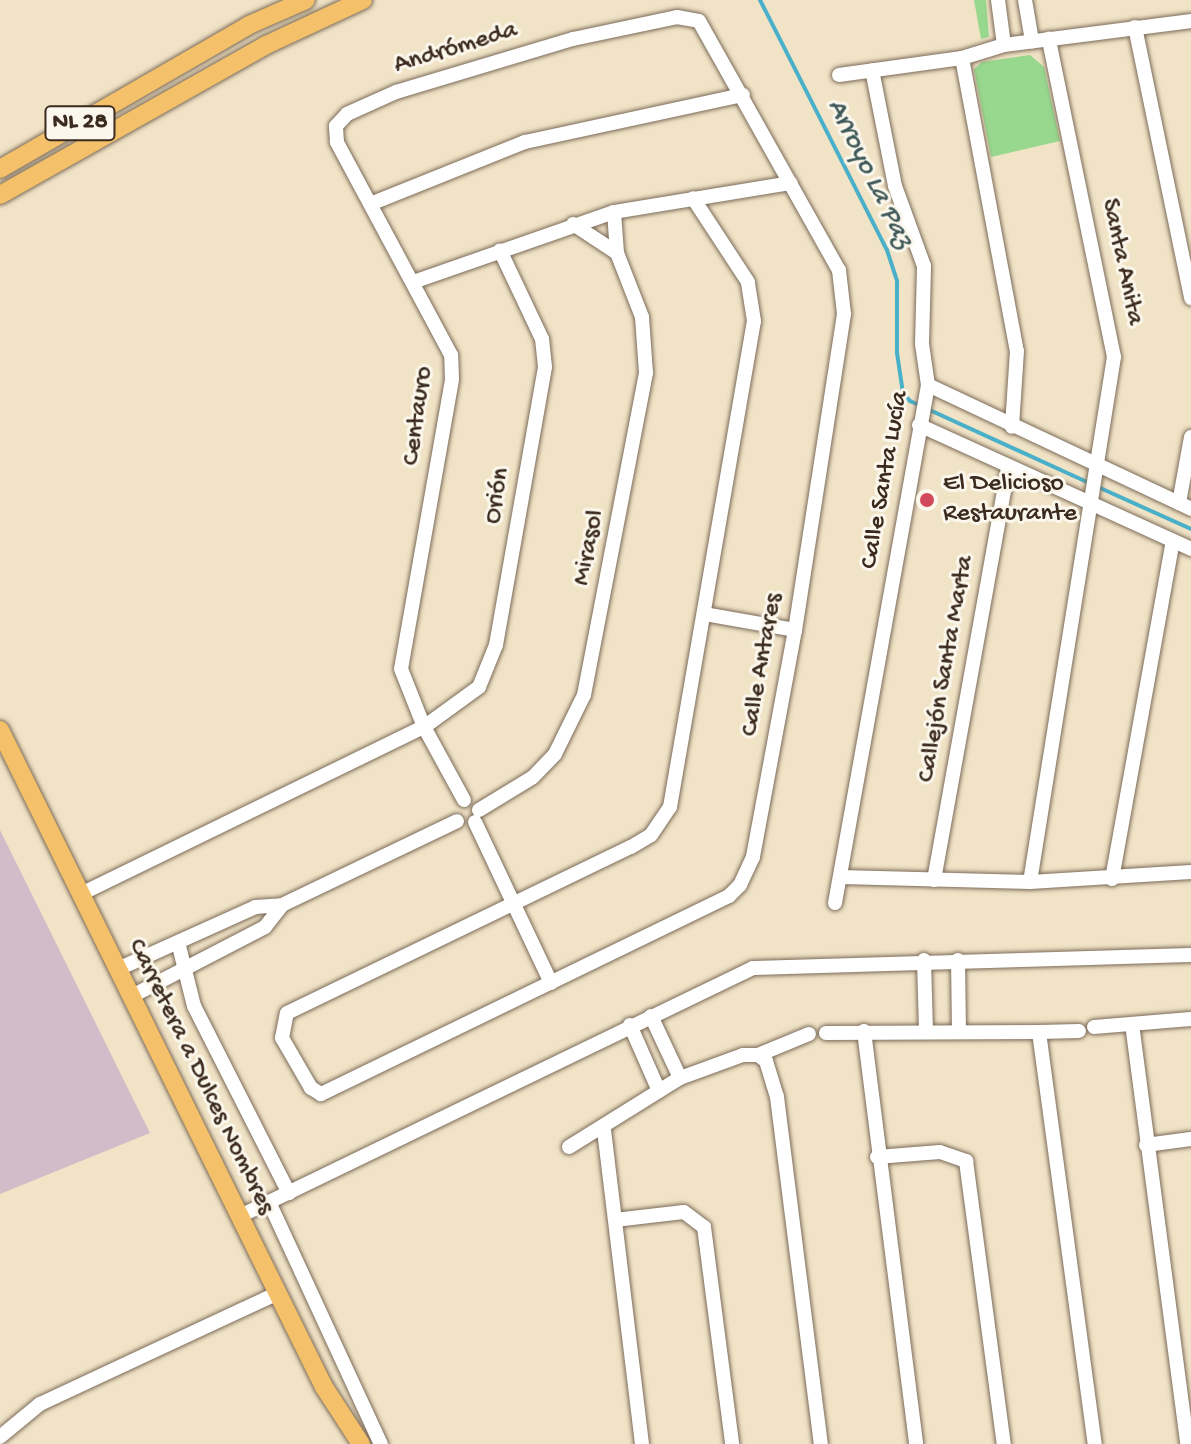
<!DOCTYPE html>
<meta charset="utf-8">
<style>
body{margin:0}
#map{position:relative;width:1191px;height:1444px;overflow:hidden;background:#f1e3c6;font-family:"Gochi Hand",sans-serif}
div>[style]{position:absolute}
.industrial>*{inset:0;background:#d1bdc9}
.green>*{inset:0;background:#98d88e}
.stream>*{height:4px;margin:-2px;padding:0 2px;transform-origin:2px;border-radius:2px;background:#4ab0c9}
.roads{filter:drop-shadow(0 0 2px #7b6b59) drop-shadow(0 0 2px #7b6b59)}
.minor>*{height:14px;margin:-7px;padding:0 7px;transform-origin:7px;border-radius:7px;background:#fff}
.major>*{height:18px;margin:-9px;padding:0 9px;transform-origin:9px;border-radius:9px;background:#f4c16a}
.dots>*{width:22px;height:22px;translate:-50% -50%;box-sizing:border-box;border:4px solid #fbf7ec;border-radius:50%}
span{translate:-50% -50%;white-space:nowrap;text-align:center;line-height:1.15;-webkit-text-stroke:6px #fbf7ec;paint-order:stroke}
.shield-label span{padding:2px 6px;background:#fbf7ec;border:2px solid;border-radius:6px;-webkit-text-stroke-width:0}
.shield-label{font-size:24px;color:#3b2a1e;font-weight:700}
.street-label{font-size:26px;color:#3b2a1e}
.poi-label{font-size:26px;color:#3b2a1e}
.left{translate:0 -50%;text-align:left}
.water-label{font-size:28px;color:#40595a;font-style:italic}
</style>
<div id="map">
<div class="industrial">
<i style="clip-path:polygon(0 830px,150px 1133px,0 1194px)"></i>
</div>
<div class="green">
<i style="clip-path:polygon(974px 0,986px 0,989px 37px,981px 39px)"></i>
<i style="clip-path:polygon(1030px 55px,1044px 67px,1060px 141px,991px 157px,974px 69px,982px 62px)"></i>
</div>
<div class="stream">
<i style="left:760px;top:0;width:280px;rotate:63.1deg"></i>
<i style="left:887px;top:250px;width:33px;rotate:72deg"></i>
<i style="left:897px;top:281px;width:72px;rotate:90deg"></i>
<i style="left:897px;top:353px;width:40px;rotate:81.5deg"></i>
<i style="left:903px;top:393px;width:11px;rotate:49deg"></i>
<i style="left:910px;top:401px;width:197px;rotate:24.6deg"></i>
<i style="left:1098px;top:487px;width:102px;rotate:24.3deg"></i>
</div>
<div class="roads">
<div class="minor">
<i style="left:998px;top:0;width:45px;rotate:82.4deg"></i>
<i style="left:1025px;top:0;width:42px;rotate:80.3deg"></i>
<i style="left:1135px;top:27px;width:277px;rotate:78.3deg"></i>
<i style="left:962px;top:58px;width:298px;rotate:79.4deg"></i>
<i style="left:1017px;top:351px;width:76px;rotate:93.8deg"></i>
<i style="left:839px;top:75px;width:124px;rotate:-7.9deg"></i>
<i style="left:962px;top:58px;width:44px;rotate:-17.2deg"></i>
<i style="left:1004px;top:45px;width:189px;rotate:-7.3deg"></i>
<i style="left:373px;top:203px;width:164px;rotate:-21.9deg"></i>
<i style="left:525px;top:142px;width:223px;rotate:-12.2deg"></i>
<i style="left:573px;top:224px;width:53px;rotate:33.4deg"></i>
<i style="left:416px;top:281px;width:210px;rotate:-19.2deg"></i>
<i style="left:614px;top:212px;width:179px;rotate:-9.3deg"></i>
<i style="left:928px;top:385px;width:291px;rotate:25.2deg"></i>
<i style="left:919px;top:425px;width:299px;rotate:24.5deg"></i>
<i style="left:1179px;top:503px;width:67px;rotate:-79.7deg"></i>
<i style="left:705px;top:614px;width:91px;rotate:10.1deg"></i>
<i style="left:464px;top:800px;width:83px;rotate:-118.7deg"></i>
<i style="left:424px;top:727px;width:62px;rotate:-111.6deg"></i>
<i style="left:401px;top:669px;width:294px;rotate:-80deg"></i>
<i style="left:452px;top:379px;width:24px;rotate:-92deg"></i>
<i style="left:451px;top:355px;width:242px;rotate:-118.2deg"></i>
<i style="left:337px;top:142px;width:16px;rotate:-94deg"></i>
<i style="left:336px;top:126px;width:16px;rotate:-47deg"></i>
<i style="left:347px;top:114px;width:54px;rotate:-24.2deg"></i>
<i style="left:396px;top:92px;width:185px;rotate:-16.7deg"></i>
<i style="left:573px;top:39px;width:106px;rotate:-11.9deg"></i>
<i style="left:677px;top:17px;width:22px;rotate:10deg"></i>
<i style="left:699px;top:21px;width:286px;rotate:60.7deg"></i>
<i style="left:839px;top:270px;width:44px;rotate:83.5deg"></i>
<i style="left:844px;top:314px;width:320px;rotate:98.8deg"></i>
<i style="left:795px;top:630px;width:231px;rotate:100.5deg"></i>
<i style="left:753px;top:857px;width:31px;rotate:115deg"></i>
<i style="left:740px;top:885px;width:16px;rotate:135deg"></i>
<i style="left:729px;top:896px;width:454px;rotate:154.1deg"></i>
<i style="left:321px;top:1094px;width:12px;rotate:-149deg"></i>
<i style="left:311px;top:1088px;width:58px;rotate:-120.1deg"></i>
<i style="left:282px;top:1038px;width:25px;rotate:-79deg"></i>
<i style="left:287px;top:1013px;width:382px;rotate:-25.8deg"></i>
<i style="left:631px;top:847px;width:23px;rotate:-31deg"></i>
<i style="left:651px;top:835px;width:34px;rotate:-56deg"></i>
<i style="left:670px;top:807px;width:493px;rotate:-80.2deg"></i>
<i style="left:754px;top:321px;width:39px;rotate:-99deg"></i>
<i style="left:748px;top:282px;width:100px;rotate:-123.2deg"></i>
<i style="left:479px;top:810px;width:63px;rotate:-31.4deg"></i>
<i style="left:533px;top:777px;width:32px;rotate:-46deg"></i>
<i style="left:555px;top:754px;width:66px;rotate:-63.8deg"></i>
<i style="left:584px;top:695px;width:328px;rotate:-79.1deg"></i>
<i style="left:646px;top:373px;width:56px;rotate:-94.1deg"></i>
<i style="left:642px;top:317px;width:69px;rotate:-111.3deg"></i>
<i style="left:617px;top:253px;width:41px;rotate:-94.2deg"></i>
<i style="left:475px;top:822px;width:178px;rotate:64.7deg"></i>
<i style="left:841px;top:877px;width:189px;rotate:1.5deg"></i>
<i style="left:1030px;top:882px;width:161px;rotate:-3.6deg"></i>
<i style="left:1112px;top:879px;width:343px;rotate:-79.8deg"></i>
<i style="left:934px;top:880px;width:420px;rotate:-79.8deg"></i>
<i style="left:1030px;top:882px;width:532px;rotate:-80.91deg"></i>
<i style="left:1114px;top:357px;width:325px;rotate:-101.6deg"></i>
<i style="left:81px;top:894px;width:381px;rotate:-26deg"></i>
<i style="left:424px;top:727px;width:68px;rotate:-36deg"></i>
<i style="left:479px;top:687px;width:45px;rotate:-68deg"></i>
<i style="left:496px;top:645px;width:282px;rotate:-80deg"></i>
<i style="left:545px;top:367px;width:28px;rotate:-96deg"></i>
<i style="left:542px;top:339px;width:98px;rotate:-115.3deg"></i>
<i style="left:835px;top:903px;width:526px;rotate:-79.82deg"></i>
<i style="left:928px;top:385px;width:41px;rotate:-98.3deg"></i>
<i style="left:922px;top:344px;width:78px;rotate:-88.5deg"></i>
<i style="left:924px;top:266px;width:85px;rotate:-109.9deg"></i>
<i style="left:895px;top:186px;width:118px;rotate:-101.2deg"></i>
<i style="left:178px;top:942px;width:66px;rotate:76deg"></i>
<i style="left:194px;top:1006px;width:210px;rotate:63.1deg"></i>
<i style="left:924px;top:960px;width:71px;rotate:88.4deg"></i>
<i style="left:958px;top:960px;width:70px;rotate:89.2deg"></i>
<i style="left:118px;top:969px;width:150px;rotate:-24.3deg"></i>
<i style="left:255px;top:907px;width:27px;rotate:-4deg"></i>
<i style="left:282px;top:905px;width:194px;rotate:-25.6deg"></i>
<i style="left:132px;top:996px;width:150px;rotate:-27.4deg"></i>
<i style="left:265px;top:927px;width:28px;rotate:-52deg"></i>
<i style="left:651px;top:1016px;width:68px;rotate:64.9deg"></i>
<i style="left:1132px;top:1024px;width:424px;rotate:82.5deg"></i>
<i style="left:630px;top:1025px;width:72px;rotate:66.3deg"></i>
<i style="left:1094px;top:1027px;width:97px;rotate:-4.7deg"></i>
<i style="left:864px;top:1031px;width:416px;rotate:82.8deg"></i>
<i style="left:1039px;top:1032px;width:40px;rotate:-1.4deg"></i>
<i style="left:826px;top:1033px;width:213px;rotate:-0.3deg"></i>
<i style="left:1039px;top:1032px;width:416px;rotate:82.3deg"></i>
<i style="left:758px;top:1055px;width:55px;rotate:-22.4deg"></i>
<i style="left:604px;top:1130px;width:316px;rotate:83.1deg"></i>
<i style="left:1146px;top:1145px;width:45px;rotate:-7.6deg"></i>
<i style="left:569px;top:1147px;width:131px;rotate:-31.9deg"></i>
<i style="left:680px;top:1078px;width:67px;rotate:-20.1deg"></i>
<i style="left:743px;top:1055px;width:15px"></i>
<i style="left:758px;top:1055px;width:10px;rotate:37deg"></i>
<i style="left:766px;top:1061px;width:38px;rotate:73deg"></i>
<i style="left:777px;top:1097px;width:350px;rotate:82.8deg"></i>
<i style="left:877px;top:1157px;width:63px;rotate:-4.5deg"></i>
<i style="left:940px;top:1152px;width:28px;rotate:19deg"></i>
<i style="left:966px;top:1161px;width:286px;rotate:82.4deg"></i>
<i style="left:269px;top:1202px;width:267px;rotate:65.2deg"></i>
<i style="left:240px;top:1216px;width:570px;rotate:-25.8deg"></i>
<i style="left:753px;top:968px;width:438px;rotate:-1.7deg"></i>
<i style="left:615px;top:1220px;width:69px;rotate:-6.6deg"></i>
<i style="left:684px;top:1212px;width:25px;rotate:37deg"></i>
<i style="left:704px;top:1227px;width:219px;rotate:82.6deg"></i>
<i style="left:0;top:1437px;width:52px;rotate:-39.5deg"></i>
<i style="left:40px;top:1404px;width:263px;rotate:-25deg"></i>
</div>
<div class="major">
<i style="left:0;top:169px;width:288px;rotate:-30deg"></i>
<i style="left:249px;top:25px;width:62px;rotate:-23.7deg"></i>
<i style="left:0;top:195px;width:305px;rotate:-29.4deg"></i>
<i style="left:266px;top:45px;width:107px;rotate:-24.9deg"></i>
<i style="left:0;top:730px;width:733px;rotate:63.75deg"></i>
<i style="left:324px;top:1387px;width:68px;rotate:57deg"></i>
</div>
</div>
<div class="dots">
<i style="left:927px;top:500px;background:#d1495b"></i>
</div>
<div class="shield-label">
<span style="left:80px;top:123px">NL 28</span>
</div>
<div class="street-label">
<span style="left:456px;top:49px;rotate:-17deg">Andrómeda</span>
<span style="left:1121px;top:262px;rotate:78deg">Santa Anita</span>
<span style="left:419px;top:416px;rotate:-82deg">Centauro</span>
<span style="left:886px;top:480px;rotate:-80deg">Calle Santa Lucía</span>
<span style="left:498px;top:496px;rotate:-80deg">Orión</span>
<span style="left:590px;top:548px;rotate:-79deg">Mirasol</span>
<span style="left:763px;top:665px;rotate:-80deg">Calle Antares</span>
<span style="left:947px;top:669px;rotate:-80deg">Callejón Santa Marta</span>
<span style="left:200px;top:1077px;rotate:64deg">Carretera a Dulces Nombres</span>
</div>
<div class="poi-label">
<span class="left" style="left:943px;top:500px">El Delicioso<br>Restaurante</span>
</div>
<div class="water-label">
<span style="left:869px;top:174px;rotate:64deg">Arroyo La Paz</span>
</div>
</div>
